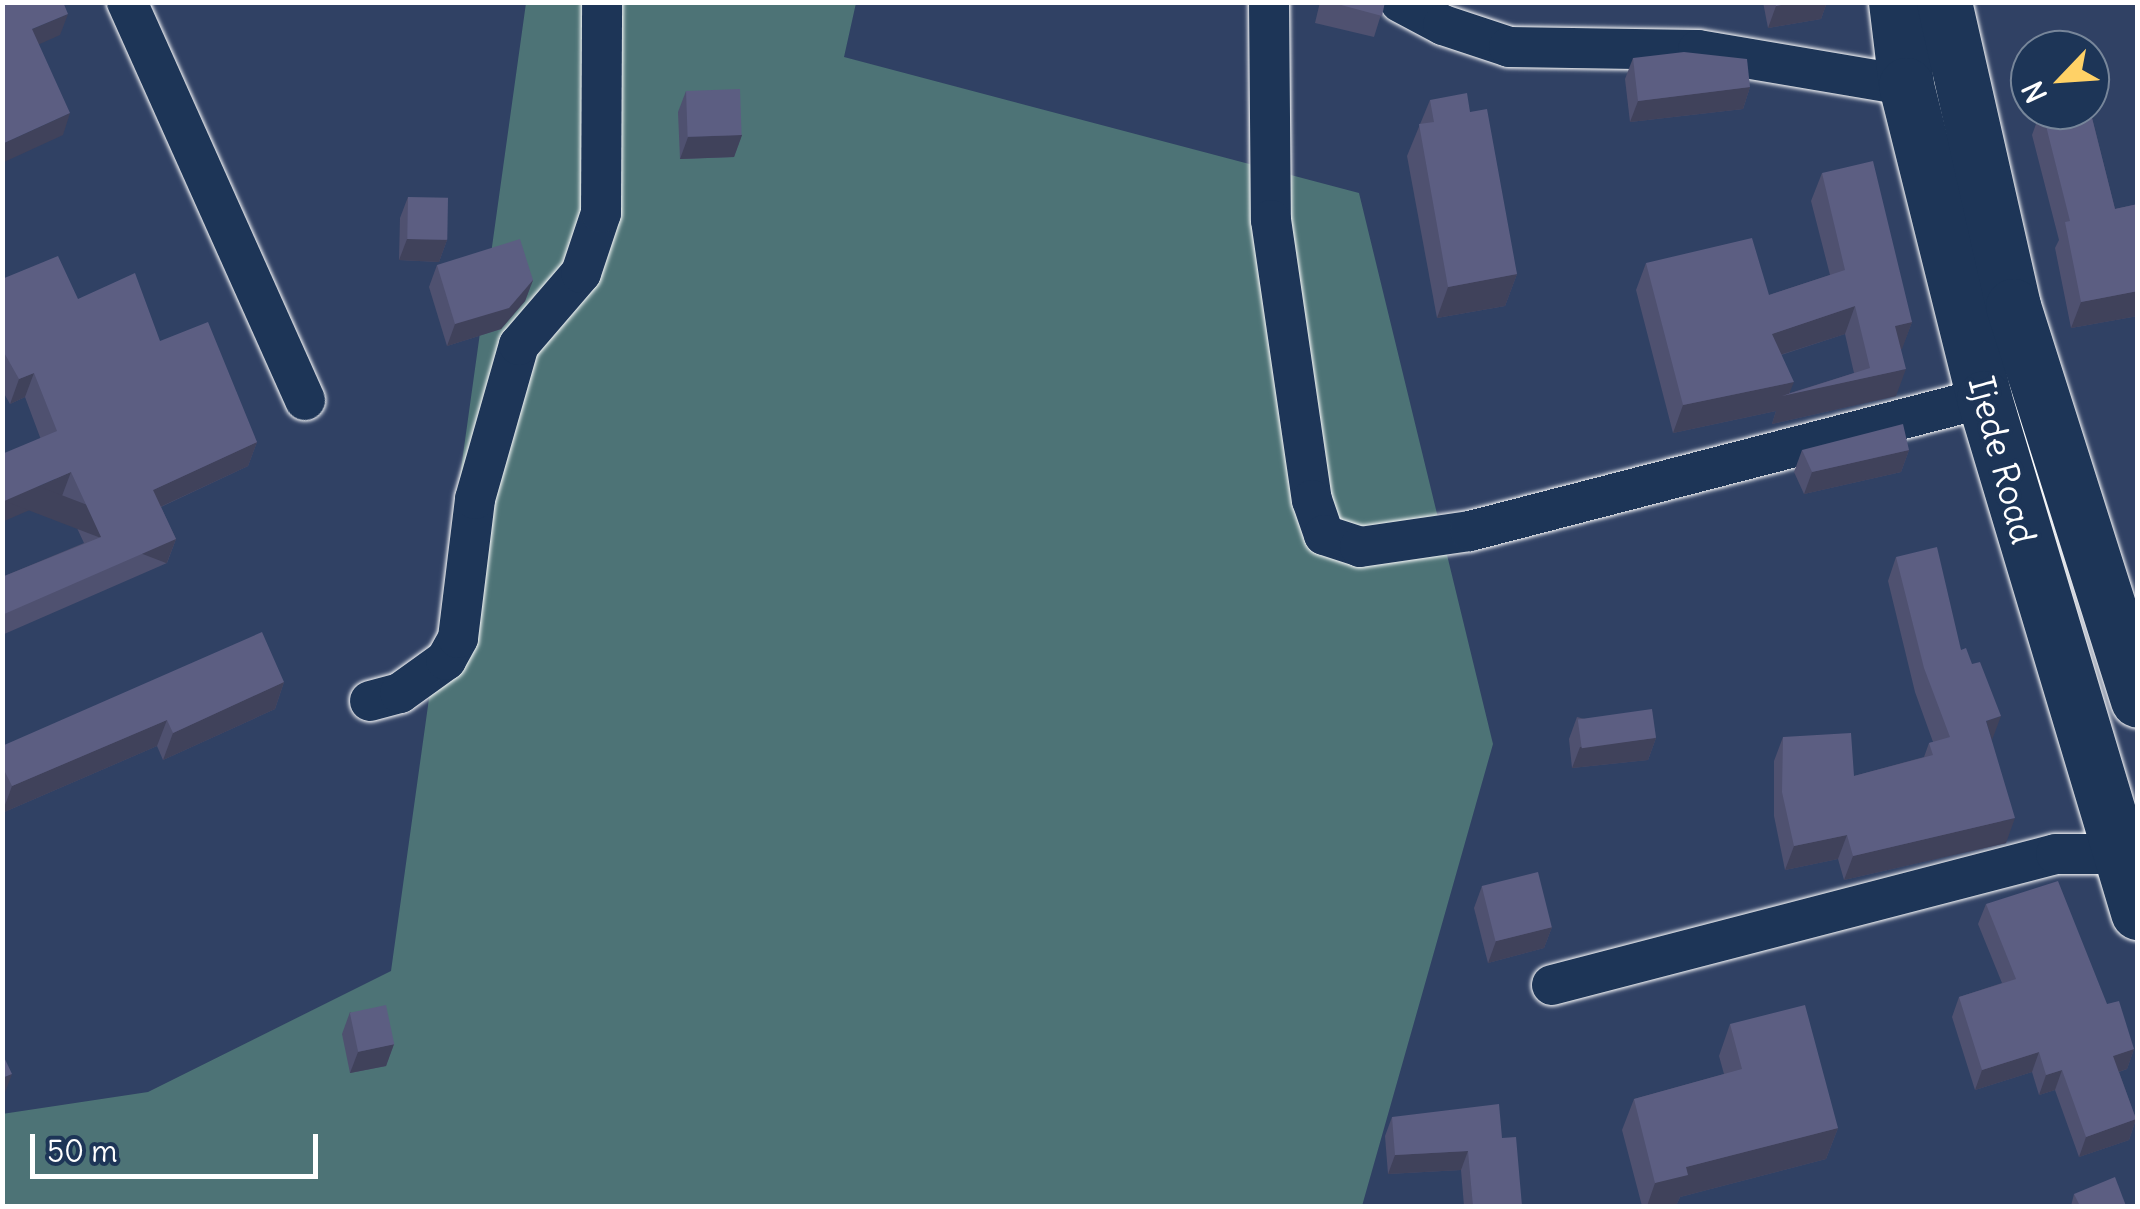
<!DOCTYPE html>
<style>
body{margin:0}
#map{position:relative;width:2140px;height:1209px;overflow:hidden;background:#304164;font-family:Delius,sans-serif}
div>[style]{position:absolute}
.green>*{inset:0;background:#4d7376}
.roads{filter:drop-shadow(0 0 2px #fff) drop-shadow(0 0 2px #fff)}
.minor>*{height:40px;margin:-20px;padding:0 20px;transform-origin:20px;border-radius:20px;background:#1d3557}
.secondary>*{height:55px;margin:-27.5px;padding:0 27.5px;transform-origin:27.5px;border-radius:27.5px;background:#1d3557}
.wall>*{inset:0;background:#4f5170}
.shaded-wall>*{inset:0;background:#40425b;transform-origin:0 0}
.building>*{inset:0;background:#5c5e82;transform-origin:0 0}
span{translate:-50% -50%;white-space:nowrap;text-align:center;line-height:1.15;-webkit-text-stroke:8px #1d3557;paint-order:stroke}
.street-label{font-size:35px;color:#fff}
.frame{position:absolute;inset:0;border:5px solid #fff;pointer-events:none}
.north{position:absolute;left:2010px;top:30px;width:100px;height:100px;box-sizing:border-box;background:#1d3557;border:2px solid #77869a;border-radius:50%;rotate:245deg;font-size:28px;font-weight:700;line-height:40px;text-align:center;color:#fff}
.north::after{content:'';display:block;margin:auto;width:35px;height:45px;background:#ffd166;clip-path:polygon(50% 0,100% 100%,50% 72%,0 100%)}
.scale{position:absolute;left:30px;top:1134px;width:288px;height:45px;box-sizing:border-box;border:5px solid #fff;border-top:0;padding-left:12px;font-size:30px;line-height:35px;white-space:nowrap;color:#fff;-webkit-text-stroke:8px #1d3557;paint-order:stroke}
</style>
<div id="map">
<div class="green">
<i style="clip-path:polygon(526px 3px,856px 3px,844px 57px,1359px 193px,1493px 744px,1362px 1206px,3px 1206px,2px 1114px,148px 1092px,391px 971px)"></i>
</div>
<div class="roads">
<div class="minor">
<i style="left:127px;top:2px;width:436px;rotate:65.9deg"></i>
<i style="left:1269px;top:2px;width:218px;rotate:89.5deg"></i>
<i style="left:1271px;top:220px;width:283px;rotate:81.7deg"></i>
<i style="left:1312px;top:500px;width:37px;rotate:71deg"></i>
<i style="left:1324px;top:535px;width:38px;rotate:18deg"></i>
<i style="left:1360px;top:547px;width:111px;rotate:-8.3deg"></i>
<i style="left:1470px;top:531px;width:531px;rotate:-14.51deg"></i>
<i style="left:1400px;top:2px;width:49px;rotate:28.1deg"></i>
<i style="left:1443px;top:25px;width:70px;rotate:18.4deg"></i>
<i style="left:1509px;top:47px;width:189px;rotate:0.9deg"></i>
<i style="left:1698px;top:50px;width:211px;rotate:9.6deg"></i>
<i style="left:370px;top:701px;width:31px;rotate:-15deg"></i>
<i style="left:400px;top:693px;width:57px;rotate:-35.7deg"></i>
<i style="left:446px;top:660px;width:25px;rotate:-61deg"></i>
<i style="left:458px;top:638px;width:140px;rotate:-83deg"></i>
<i style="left:475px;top:499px;width:160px;rotate:-74.1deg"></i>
<i style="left:519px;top:345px;width:95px;rotate:-49.3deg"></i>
<i style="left:581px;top:273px;width:63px;rotate:-71.6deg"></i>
<i style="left:601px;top:213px;width:211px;rotate:-89.7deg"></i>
<i style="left:1552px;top:985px;width:521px;rotate:-14.57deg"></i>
<i style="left:2056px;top:854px;width:64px"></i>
</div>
<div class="secondary">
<i style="left:1896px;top:2px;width:84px;rotate:83.1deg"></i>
<i style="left:1906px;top:85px;width:323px;rotate:76deg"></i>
<i style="left:1984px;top:398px;width:537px;rotate:73.32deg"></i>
<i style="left:1944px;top:2px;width:312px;rotate:77.2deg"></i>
<i style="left:2013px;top:306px;width:413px;rotate:72.4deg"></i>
</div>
</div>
<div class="wall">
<i style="clip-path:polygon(1320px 2px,1385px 2px,1374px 37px,1315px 23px)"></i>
<i style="clip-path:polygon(1763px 2px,1827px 2px,1821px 19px,1768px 28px)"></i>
<i style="clip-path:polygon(1633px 58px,1750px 87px,1743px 109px,1630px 122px,1625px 79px)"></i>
<i style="clip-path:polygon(686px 91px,742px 135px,734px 157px,680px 159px,678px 112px)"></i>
<i style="clip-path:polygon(1430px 100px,1470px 112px,1517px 274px,1505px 306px,1437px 318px,1407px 156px)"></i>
<i style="clip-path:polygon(2041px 110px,2090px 110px,2115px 209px,2138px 204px,2138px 316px,2071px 328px,2055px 248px,2059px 240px,2032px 135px)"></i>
<i style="clip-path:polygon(evenodd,1822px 173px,1912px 322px,1901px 350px,1896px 396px,1772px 424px,1776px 411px,1673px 433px,1636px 290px,1646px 263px,1769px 295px,1830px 275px,1811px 201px,1822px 173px,1845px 334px,1854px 373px,1790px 393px,1781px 355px,1845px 334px)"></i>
<i style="clip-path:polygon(408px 197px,447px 240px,439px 262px,399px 260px,400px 218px)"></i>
<i style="clip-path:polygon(437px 265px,533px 280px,525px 301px,501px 329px,447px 346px,429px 287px)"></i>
<i style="clip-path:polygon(2px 279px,78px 299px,160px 341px,257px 442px,248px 466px,161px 507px,176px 539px,167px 563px,2px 635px,2px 577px,84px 543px,62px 496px,25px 397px,10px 404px,2px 390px)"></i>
<i style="clip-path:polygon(1802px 450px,1909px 450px,1901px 472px,1804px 494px,1794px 472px)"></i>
<i style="clip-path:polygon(1896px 557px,1961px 650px,1991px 740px,2006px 843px,1844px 880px,1838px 859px,1785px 870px,1774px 816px,1774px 761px,1783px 737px,1854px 776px,1924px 757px,1929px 743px,1933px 742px,1915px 692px,1888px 581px)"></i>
<i style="clip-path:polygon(284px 682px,275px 709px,163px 760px,157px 746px,2px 813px,2px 746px)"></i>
<i style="clip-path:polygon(1577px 717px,1656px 738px,1648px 760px,1572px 768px,1569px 739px)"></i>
<i style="clip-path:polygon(1482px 886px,1552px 927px,1544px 948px,1488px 963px,1474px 908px)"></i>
<i style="clip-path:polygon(1986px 904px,2107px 1004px,2134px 1049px,2127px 1069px,2119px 1072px,2136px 1119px,2129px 1140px,2079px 1157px,2055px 1090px,2039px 1095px,2032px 1072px,1975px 1090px,1952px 1017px,1959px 997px,2002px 983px,1978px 924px)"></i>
<i style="clip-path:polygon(350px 1012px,394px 1044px,386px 1066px,350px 1073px,342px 1034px)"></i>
<i style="clip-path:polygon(1730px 1024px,1838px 1128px,1826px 1159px,1680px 1197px,1676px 1206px,1642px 1206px,1622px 1130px,1634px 1099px,1724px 1074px,1719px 1056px)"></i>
<i style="clip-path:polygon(1392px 1117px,1502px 1138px,1522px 1206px,1464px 1206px,1461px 1170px,1388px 1174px,1385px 1136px)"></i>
<i style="clip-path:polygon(2074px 1194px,2126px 1206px,2071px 1206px)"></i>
</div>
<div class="shaded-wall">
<i style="clip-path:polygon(1796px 2px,1827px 2px,1821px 19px,1768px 28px,1776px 6px)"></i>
<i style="clip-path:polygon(68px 14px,60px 35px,24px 51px,32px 29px)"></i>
<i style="clip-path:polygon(1750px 87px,1743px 109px,1630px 122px,1638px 101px)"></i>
<i style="clip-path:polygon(70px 113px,63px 135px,2px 163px,2px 144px)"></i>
<i style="clip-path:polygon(742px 135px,734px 157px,680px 159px,688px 137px)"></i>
<i style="clip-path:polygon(407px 239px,447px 240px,439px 262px,399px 260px)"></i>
<i style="clip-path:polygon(1517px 274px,1505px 306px,1437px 318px,1448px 287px)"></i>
<i style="clip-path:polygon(533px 280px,525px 301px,501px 329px,447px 346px,455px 324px)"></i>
<i style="clip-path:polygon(2138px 291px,2138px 316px,2071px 328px,2081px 302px)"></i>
<i style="clip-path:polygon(1855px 306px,1845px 334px,1761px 361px,1772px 334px)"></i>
<i style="clip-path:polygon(1912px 322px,1902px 349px,1885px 354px,1895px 326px)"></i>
<i style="clip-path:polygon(1906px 369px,1896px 396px,1772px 424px,1776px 411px,1673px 433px,1683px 405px,1794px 382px,1789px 394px)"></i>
<i style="clip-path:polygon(34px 373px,25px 397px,10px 404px,19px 379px)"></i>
<i style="clip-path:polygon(257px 442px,248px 466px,145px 514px,153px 490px)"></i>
<i style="clip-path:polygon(1909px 450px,1901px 472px,1804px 494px,1812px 472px)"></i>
<i style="clip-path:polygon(71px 472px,62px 496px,2px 522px,2px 502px)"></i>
<i style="left:176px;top:539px;width:26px;height:190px;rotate:111deg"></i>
<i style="clip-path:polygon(284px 682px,275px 709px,163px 760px,173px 733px)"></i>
<i style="clip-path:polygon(2001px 716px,1992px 740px,1986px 721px)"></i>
<i style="clip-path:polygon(167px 720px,157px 746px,2px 813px,12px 786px)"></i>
<i style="clip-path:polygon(1656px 738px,1648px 760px,1572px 768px,1580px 747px)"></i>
<i style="clip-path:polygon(2015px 818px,2006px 843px,1844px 880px,1853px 856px)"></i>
<i style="clip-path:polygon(1847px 835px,1838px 859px,1785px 870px,1794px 846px)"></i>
<i style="clip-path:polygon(1552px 927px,1544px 948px,1488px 963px,1496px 941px)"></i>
<i style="clip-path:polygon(394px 1044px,386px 1066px,350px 1073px,358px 1052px)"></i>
<i style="clip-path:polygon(2134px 1049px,2127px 1069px,2106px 1076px,2113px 1056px)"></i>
<i style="clip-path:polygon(2039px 1052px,2032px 1072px,1975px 1090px,1982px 1070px)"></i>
<i style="clip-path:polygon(2062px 1070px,2055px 1090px,2039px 1095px,2046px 1075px)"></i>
<i style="clip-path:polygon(12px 1074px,4px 1095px,2px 1096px,2px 1078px)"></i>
<i style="clip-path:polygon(2136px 1119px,2129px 1140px,2079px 1157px,2086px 1137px)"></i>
<i style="clip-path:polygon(1838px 1128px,1826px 1159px,1680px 1197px,1676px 1206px,1647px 1206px,1655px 1183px,1686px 1167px)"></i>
<i style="clip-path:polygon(1468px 1151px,1461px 1170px,1388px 1174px,1395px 1155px)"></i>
</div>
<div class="building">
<i style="clip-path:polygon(2px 2px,63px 2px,68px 14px,32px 29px,70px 113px,2px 144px)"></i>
<i style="clip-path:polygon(1330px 2px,1385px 2px,1382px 16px)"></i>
<i style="clip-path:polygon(1775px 2px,1796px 2px,1776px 6px)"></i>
<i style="clip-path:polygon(1684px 52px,1747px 59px,1750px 87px,1638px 101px,1633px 58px)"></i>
<i style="left:740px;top:89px;width:46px;height:54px;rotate:88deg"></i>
<i style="clip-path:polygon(1467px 93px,1470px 112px,1487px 109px,1517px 274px,1448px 287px,1419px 124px,1434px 122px,1430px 100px)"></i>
<i style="clip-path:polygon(2042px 110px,2090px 110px,2115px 209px,2138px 204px,2138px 291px,2081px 302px,2065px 222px,2070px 221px)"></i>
<i style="clip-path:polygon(1873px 161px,1912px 322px,1895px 326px,1906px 369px,1782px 396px,1870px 368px,1855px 306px,1772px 334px,1794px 382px,1683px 405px,1646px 263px,1752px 238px,1769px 295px,1845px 270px,1822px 173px)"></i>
<i style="left:408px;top:197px;width:40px;height:42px;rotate:1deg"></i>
<i style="clip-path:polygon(520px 239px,533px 280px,509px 308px,455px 324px,437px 265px)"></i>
<i style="clip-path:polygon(58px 256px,78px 299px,135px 273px,160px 341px,208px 322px,257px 442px,153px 490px,176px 539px,2px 615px,2px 577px,101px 537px,71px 472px,2px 502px,2px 454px,57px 431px,34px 373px,19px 379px,2px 349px,2px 279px)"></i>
<i style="clip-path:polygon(1903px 424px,1909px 450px,1812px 472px,1802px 450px)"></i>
<i style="clip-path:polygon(1937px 547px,1961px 650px,1966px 648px,1972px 664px,1980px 662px,2001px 716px,1986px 721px,2015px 818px,1853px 856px,1847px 835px,1794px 846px,1782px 792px,1783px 737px,1851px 733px,1854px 776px,1933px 755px,1929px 743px,1950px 737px,1924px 668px,1896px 557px)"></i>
<i style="clip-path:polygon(262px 632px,284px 682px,173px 733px,167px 720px,12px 786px,2px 766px,2px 746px)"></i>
<i style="left:1652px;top:709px;width:29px;height:75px;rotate:82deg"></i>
<i style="left:1538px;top:872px;width:57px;height:58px;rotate:76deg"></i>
<i style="clip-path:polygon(2058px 881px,2107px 1004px,2119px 1001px,2134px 1049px,2113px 1056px,2136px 1119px,2086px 1137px,2062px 1070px,2046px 1075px,2039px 1052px,1982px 1070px,1959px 997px,2016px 979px,1986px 904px)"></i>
<i style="left:386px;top:1005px;width:40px;height:37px;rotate:78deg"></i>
<i style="clip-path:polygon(1805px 1005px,1838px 1128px,1686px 1167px,1688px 1175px,1655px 1183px,1634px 1099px,1742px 1069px,1730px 1024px)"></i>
<i style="clip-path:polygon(2px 1053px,12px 1074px,2px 1078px)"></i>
<i style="clip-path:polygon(1499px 1104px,1502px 1138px,1516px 1137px,1522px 1206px,1473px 1206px,1468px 1151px,1395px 1155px,1392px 1117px)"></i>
<i style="clip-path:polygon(2115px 1177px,2126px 1206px,2080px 1206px,2074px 1194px)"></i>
</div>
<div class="street-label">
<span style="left:2003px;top:460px;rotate:75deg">Ijede Road</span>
</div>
<div class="frame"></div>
<div class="north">N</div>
<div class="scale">50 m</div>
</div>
